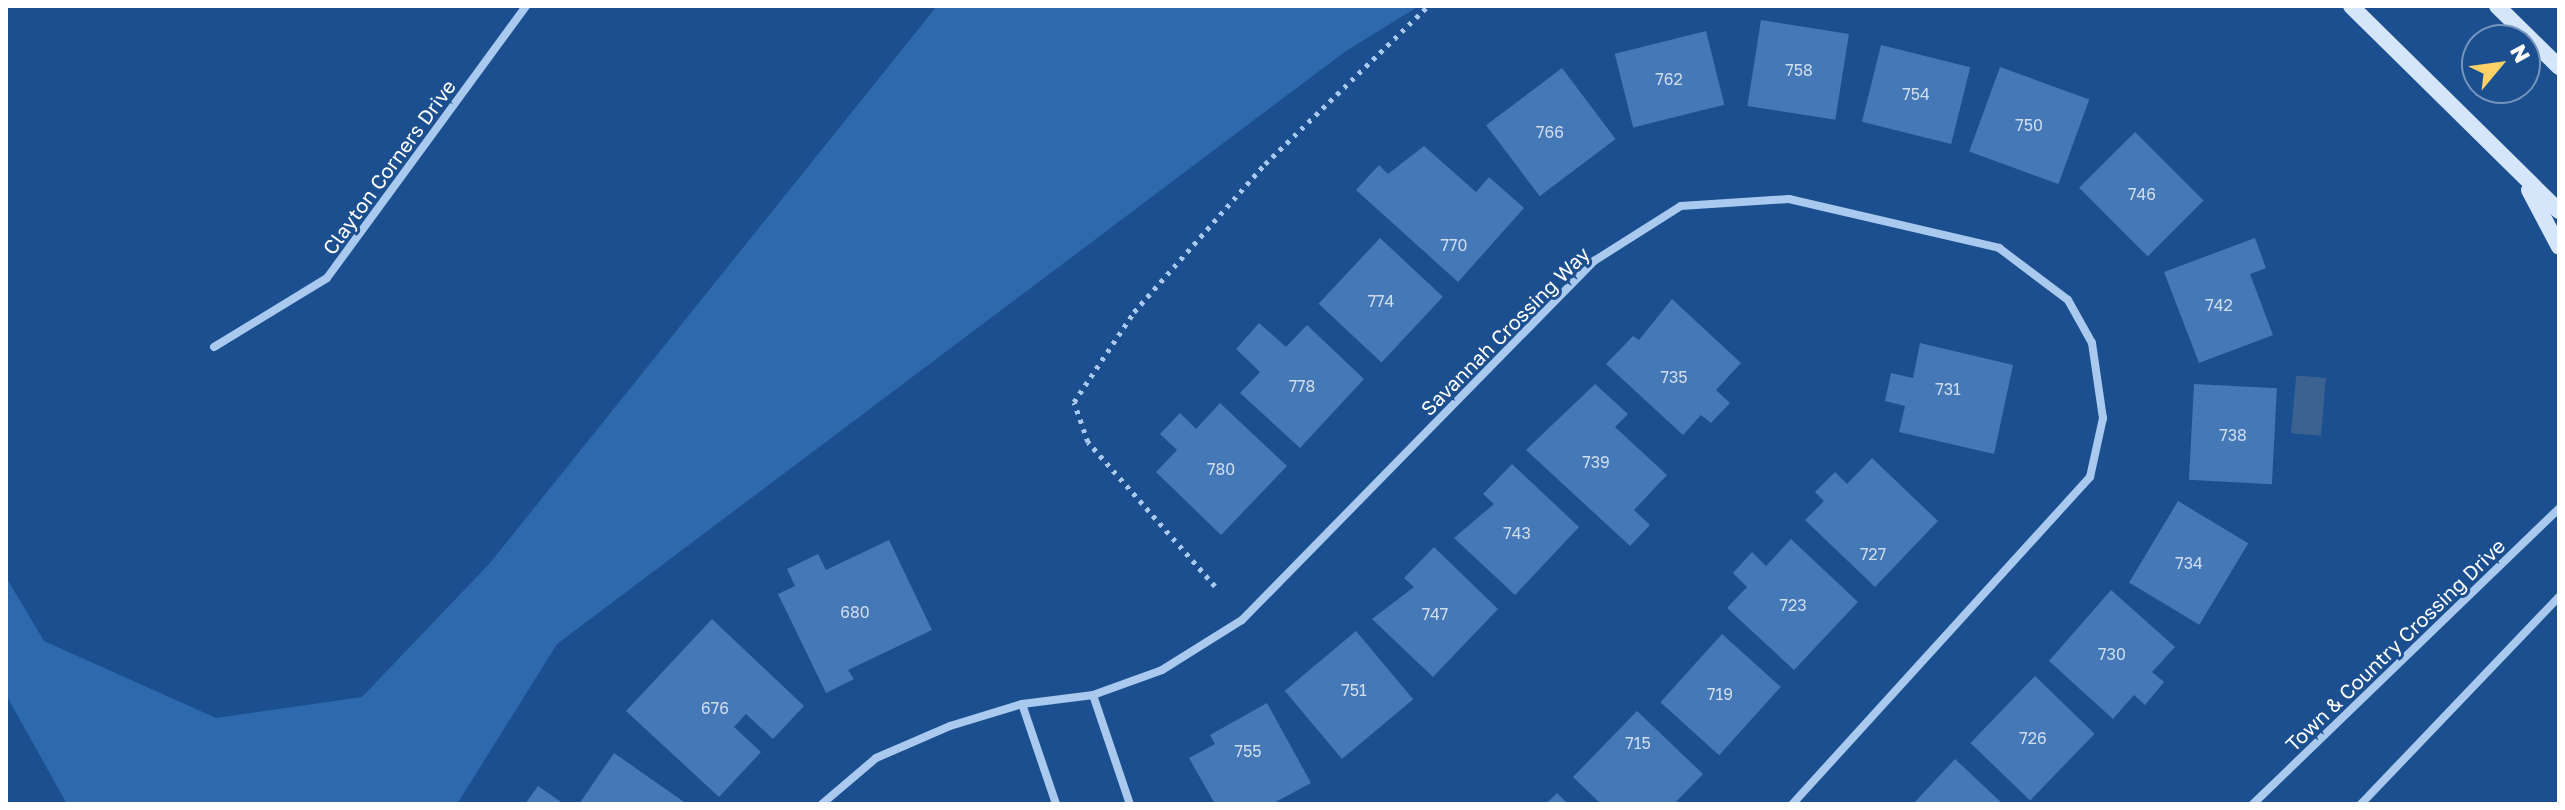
<!DOCTYPE html>
<style>
body{margin:0}
#map{position:relative;width:2565px;height:810px;overflow:hidden;background:#1b4f8f;font-family:"Golos Text",sans-serif}
div>[style]{position:absolute}
.green>*{inset:0;background:#2e69ad}
.water>*{inset:0;background:#3c6290;transform-origin:0 0}
.building>*{inset:0;background:#4478b7;transform-origin:0 0}
.path>*{height:5px;margin-top:-2.5px;transform-origin:0;background:repeating-linear-gradient(90deg,#a9c9ee 0 4px,transparent 0 10px)}
.minor>*{height:8px;margin:-4px;padding:0 4px;transform-origin:4px;border-radius:4px;background:#a9c9ee}
.secondary>*{height:16px;margin:-8px;padding:0 8px;transform-origin:8px;border-radius:8px;background:#d6e6fa}
span{translate:-50% -50%;white-space:nowrap;text-align:center;line-height:1.15;-webkit-text-stroke:6px #1b4f8f;paint-order:stroke}
.number-label{font-size:16px;color:#d0dded}
.number-label span{-webkit-text-stroke-width:0}
.street-label{font-size:20px;color:#fff}
.frame{position:absolute;inset:0;border:8px solid #fff;pointer-events:none}
.north{position:absolute;left:2461px;top:24px;width:80px;height:80px;box-sizing:border-box;background:#1b4f8f;border:2px solid #7695bc;border-radius:50%;rotate:61deg;font-size:22px;font-weight:700;line-height:32px;text-align:center;color:#fff}
.north::after{content:'';display:block;margin:auto;width:28px;height:36px;background:#ffd166;clip-path:polygon(50% 0,100% 100%,50% 72%,0 100%)}
</style>
<div id="map">
<div class="green">
<i style="clip-path:polygon(937px 6px,1419px 6px,1346px 51px,557px 644px,457px 804px,67px 804px,6px 695px,6px 577px,44px 641px,216px 718px,362px 697px,490px 563px)"></i>
</div>
<div class="water">
<i style="left:2326px;top:378px;width:58px;height:30px;rotate:95deg"></i>
</div>
<div class="building">
<i style="left:1761px;top:20px;width:89px;height:87px;rotate:9deg"></i>
<i style="left:1706px;top:31px;width:76px;height:94px;rotate:76deg"></i>
<i style="left:1881px;top:45px;width:92px;height:79px;rotate:14deg"></i>
<i style="left:2000px;top:67px;width:95px;height:90px;rotate:20deg"></i>
<i style="left:1562px;top:68px;width:89px;height:95px;rotate:53deg"></i>
<i style="left:2135px;top:132px;width:97px;height:79px;rotate:45deg"></i>
<i style="clip-path:polygon(1424px 146px,1476px 192px,1489px 177px,1524px 208px,1458px 282px,1356px 190px,1379px 165px,1388px 174px)"></i>
<i style="left:1380px;top:238px;width:86px;height:90px;rotate:43deg"></i>
<i style="clip-path:polygon(2255px 238px,2266px 268px,2250px 274px,2273px 335px,2199px 363px,2164px 272px)"></i>
<i style="clip-path:polygon(1672px 299px,1741px 363px,1716px 390px,1730px 403px,1711px 423px,1701px 415px,1683px 435px,1606px 364px,1633px 336px,1639px 340px)"></i>
<i style="clip-path:polygon(1259px 323px,1286px 347px,1307px 325px,1364px 379px,1300px 448px,1240px 393px,1260px 372px,1236px 349px)"></i>
<i style="clip-path:polygon(1920px 343px,2013px 365px,1994px 454px,1899px 432px,1905px 406px,1885px 401px,1891px 373px,1913px 378px)"></i>
<i style="clip-path:polygon(1595px 384px,1628px 414px,1615px 427px,1667px 475px,1634px 510px,1650px 525px,1630px 546px,1526px 450px)"></i>
<i style="left:2194px;top:384px;width:83px;height:96px;rotate:3deg"></i>
<i style="clip-path:polygon(1220px 403px,1287px 466px,1221px 535px,1156px 472px,1177px 450px,1160px 434px,1180px 413px,1196px 429px)"></i>
<i style="clip-path:polygon(1872px 458px,1938px 521px,1875px 587px,1805px 520px,1824px 501px,1815px 492px,1835px 472px,1847px 484px)"></i>
<i style="clip-path:polygon(1512px 464px,1579px 527px,1515px 595px,1454px 538px,1494px 504px,1483px 494px)"></i>
<i style="left:2178px;top:501px;width:82px;height:95px;rotate:31deg"></i>
<i style="clip-path:polygon(1791px 539px,1858px 602px,1794px 670px,1727px 608px,1747px 587px,1733px 573px,1752px 552px,1766px 566px)"></i>
<i style="clip-path:polygon(889px 540px,932px 630px,848px 670px,854px 679px,826px 693px,778px 594px,795px 586px,787px 569px,818px 554px,826px 570px)"></i>
<i style="clip-path:polygon(1434px 547px,1498px 609px,1433px 677px,1372px 619px,1414px 587px,1404px 578px)"></i>
<i style="clip-path:polygon(2111px 590px,2175px 647px,2152px 672px,2164px 682px,2145px 705px,2134px 695px,2113px 719px,2049px 661px)"></i>
<i style="clip-path:polygon(712px 619px,804px 706px,773px 739px,746px 714px,734px 727px,761px 752px,719px 797px,626px 711px)"></i>
<i style="left:1356px;top:631px;width:89px;height:93px;rotate:50deg"></i>
<i style="left:1722px;top:634px;width:79px;height:92px;rotate:42deg"></i>
<i style="left:2035px;top:676px;width:83px;height:93px;rotate:44deg"></i>
<i style="clip-path:polygon(1267px 703px,1311px 783px,1272px 804px,1215px 804px,1189px 758px,1215px 744px,1210px 735px)"></i>
<i style="clip-path:polygon(1637px 711px,1703px 774px,1674px 804px,1601px 804px,1573px 777px)"></i>
<i style="clip-path:polygon(614px 753px,687px 804px,579px 804px)"></i>
<i style="clip-path:polygon(1955px 759px,2003px 804px,1913px 804px)"></i>
<i style="clip-path:polygon(538px 786px,564px 804px,525px 804px)"></i>
<i style="clip-path:polygon(1557px 793px,1568px 804px,1546px 804px)"></i>
</div>
<div class="path">
<i style="left:1215px;top:586px;width:192px;rotate:-131.4deg"></i>
<i style="left:1088px;top:442px;width:42px;rotate:-109.3deg"></i>
<i style="left:1074px;top:402px;width:108px;rotate:-56.3deg"></i>
<i style="left:1134px;top:312px;width:198px;rotate:-48.5deg"></i>
<i style="left:1265px;top:164px;width:227px;rotate:-44.1deg"></i>
</div>
<div class="minor">
<i style="left:214px;top:347px;width:132px;rotate:-31.4deg"></i>
<i style="left:327px;top:278px;width:337px;rotate:-53.8deg"></i>
<i style="left:1093px;top:695px;width:115px;rotate:71.3deg"></i>
<i style="left:1022px;top:704px;width:106px;rotate:71.2deg"></i>
<i style="left:822px;top:804px;width:71px;rotate:-40.4deg"></i>
<i style="left:876px;top:758px;width:81px;rotate:-23.4deg"></i>
<i style="left:950px;top:726px;width:75px;rotate:-17deg"></i>
<i style="left:1022px;top:704px;width:72px;rotate:-7.2deg"></i>
<i style="left:1093px;top:695px;width:73px;rotate:-19.9deg"></i>
<i style="left:1162px;top:670px;width:94px;rotate:-32deg"></i>
<i style="left:1242px;top:620px;width:503px;rotate:-45.56deg"></i>
<i style="left:1594px;top:261px;width:103px;rotate:-32.3deg"></i>
<i style="left:1681px;top:206px;width:108px;rotate:-3.7deg"></i>
<i style="left:1789px;top:199px;width:216px;rotate:13.1deg"></i>
<i style="left:1999px;top:248px;width:86px;rotate:37deg"></i>
<i style="left:2068px;top:300px;width:49px;rotate:60.8deg"></i>
<i style="left:2092px;top:343px;width:76px;rotate:81.7deg"></i>
<i style="left:2103px;top:418px;width:60px;rotate:102.4deg"></i>
<i style="left:2090px;top:477px;width:442px;rotate:132.3deg"></i>
<i style="left:2253px;top:804px;width:425px;rotate:-44deg"></i>
<i style="left:2361px;top:804px;width:286px;rotate:-46.3deg"></i>
</div>
<div class="secondary">
<i style="left:2351px;top:6px;width:292px;rotate:44.6deg"></i>
<i style="left:2497px;top:6px;width:87px;rotate:44.5deg"></i>
<i style="left:2529px;top:190px;width:64px;rotate:62.2deg"></i>
</div>
<div class="number-label">
<span style="left:1799px;top:70px">758</span>
<span style="left:1669px;top:79px">762</span>
<span style="left:1916px;top:94px">754</span>
<span style="left:2029px;top:125px">750</span>
<span style="left:1550px;top:132px">766</span>
<span style="left:2142px;top:194px">746</span>
<span style="left:1454px;top:245px">770</span>
<span style="left:1381px;top:301px">774</span>
<span style="left:2219px;top:305px">742</span>
<span style="left:1674px;top:377px">735</span>
<span style="left:1302px;top:386px">778</span>
<span style="left:1948px;top:389px">731</span>
<span style="left:2233px;top:435px">738</span>
<span style="left:1596px;top:462px">739</span>
<span style="left:1221px;top:469px">780</span>
<span style="left:1517px;top:533px">743</span>
<span style="left:1873px;top:554px">727</span>
<span style="left:2189px;top:563px">734</span>
<span style="left:1793px;top:605px">723</span>
<span style="left:855px;top:612px">680</span>
<span style="left:1435px;top:614px">747</span>
<span style="left:2112px;top:654px">730</span>
<span style="left:1354px;top:690px">751</span>
<span style="left:1720px;top:694px">719</span>
<span style="left:715px;top:708px">676</span>
<span style="left:2033px;top:738px">726</span>
<span style="left:1638px;top:743px">715</span>
<span style="left:1248px;top:751px">755</span>
</div>
<div class="street-label">
<span style="left:389px;top:167px;rotate:-54deg">Clayton Corners Drive</span>
<span style="left:1505px;top:331px;rotate:-45deg">Savannah Crossing Way</span>
<span style="left:2395px;top:645px;rotate:-44deg">Town &amp; Country Crossing Drive</span>
</div>
<div class="frame"></div>
<div class="north">N</div>
</div>
